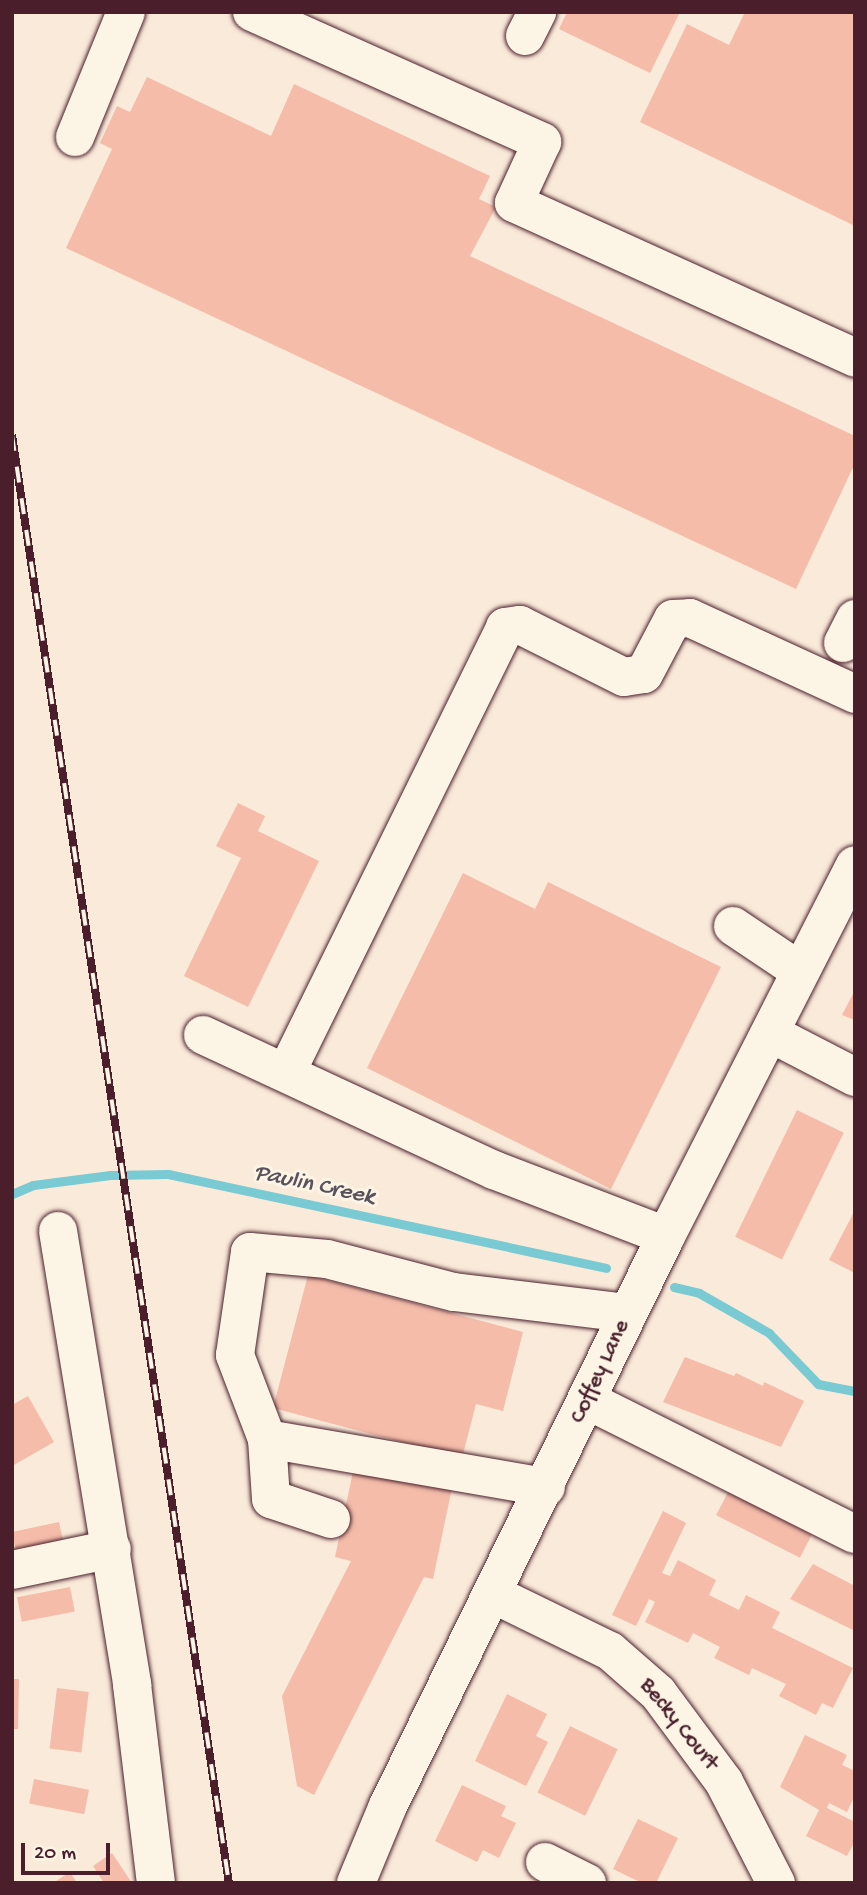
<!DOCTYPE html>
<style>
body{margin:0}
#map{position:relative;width:867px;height:1895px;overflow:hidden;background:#faead9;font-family:"Gochi Hand",sans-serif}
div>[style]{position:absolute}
.stream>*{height:9px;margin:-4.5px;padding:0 4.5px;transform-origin:4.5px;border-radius:4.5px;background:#79cad2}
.building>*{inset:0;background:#f4bca9;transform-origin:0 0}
.roads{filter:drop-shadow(0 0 2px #4a1f2b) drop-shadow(0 0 2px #4a1f2b)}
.minor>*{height:38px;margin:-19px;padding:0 19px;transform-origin:19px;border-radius:19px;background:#fcf5e5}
.rail>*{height:8px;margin-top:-4px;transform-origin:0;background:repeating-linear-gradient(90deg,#fcf5e5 0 16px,#4a1f2b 0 32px);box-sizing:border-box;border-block:2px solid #4a1f2b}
span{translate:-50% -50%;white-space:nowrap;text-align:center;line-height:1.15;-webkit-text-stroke:6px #fcf5e5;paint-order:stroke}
.street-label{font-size:23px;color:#4a1f2b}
.water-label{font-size:24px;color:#58525d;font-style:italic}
.frame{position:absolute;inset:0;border:14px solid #4a1f2b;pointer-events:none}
.scale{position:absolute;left:21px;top:1843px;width:89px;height:32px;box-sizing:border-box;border:4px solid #4a1f2b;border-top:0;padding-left:9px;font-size:21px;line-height:24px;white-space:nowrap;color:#4a1f2b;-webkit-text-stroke:5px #fcf5e5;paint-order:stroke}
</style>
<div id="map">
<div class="stream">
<i style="left:12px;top:1194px;width:23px;rotate:-23deg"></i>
<i style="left:33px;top:1185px;width:78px;rotate:-7.4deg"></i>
<i style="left:110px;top:1175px;width:58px;rotate:-1deg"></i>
<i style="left:168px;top:1174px;width:448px;rotate:12.1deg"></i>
<i style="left:674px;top:1287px;width:26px;rotate:13deg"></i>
<i style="left:699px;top:1293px;width:81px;rotate:29.7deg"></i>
<i style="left:769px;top:1333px;width:71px;rotate:46.1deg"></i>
<i style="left:818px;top:1384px;width:38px;rotate:11deg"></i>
</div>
<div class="building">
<i style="clip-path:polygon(567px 12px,680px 12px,650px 73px,559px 29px)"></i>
<i style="clip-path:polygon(745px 12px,855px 12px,855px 226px,640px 122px,687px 24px,729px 45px)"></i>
<i style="clip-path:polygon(147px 77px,271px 136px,294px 84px,490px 176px,479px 199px,496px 207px,470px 256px,855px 436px,855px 463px,796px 589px,66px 248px,112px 149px,100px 143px,117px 106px,130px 112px)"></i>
<i style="clip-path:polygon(238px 803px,265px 816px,258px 831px,319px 861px,248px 1007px,184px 976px,241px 858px,216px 846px)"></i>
<i style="clip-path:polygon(463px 873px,535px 909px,548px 882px,721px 967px,611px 1189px,367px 1068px)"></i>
<i style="clip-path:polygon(855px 990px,855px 1020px,842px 1015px)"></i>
<i style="left:797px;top:1110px;width:52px;height:141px;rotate:26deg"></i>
<i style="clip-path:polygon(855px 1210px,855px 1273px,829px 1260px)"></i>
<i style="clip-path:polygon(308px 1275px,523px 1332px,503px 1411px,476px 1404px,462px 1458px,273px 1408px)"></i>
<i style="clip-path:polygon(685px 1357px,734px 1376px,736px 1373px,763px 1386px,764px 1382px,804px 1401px,781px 1447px,663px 1402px)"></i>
<i style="clip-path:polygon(28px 1396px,54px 1442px,12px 1466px,12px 1405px)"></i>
<i style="clip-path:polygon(355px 1462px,453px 1483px,433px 1579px,424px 1577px,314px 1795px,297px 1786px,282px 1696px,351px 1561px,335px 1557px)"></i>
<i style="left:728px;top:1492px;width:94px;height:26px;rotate:27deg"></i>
<i style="clip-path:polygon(663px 1511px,686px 1523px,662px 1573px,670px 1576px,678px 1560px,716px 1580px,709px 1595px,739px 1610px,746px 1595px,780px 1612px,772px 1628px,853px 1668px,833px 1708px,822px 1703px,816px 1715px,779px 1696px,786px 1684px,752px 1668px,749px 1675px,714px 1658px,720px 1647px,693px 1633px,688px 1643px,645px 1622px,655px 1602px,649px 1599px,636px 1626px,612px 1615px)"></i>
<i style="left:59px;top:1522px;width:25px;height:48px;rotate:78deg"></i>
<i style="clip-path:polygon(813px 1564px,855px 1586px,855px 1631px,790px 1599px)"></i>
<i style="left:70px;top:1587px;width:25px;height:54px;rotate:79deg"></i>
<i style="clip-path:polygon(12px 1679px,19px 1679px,18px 1729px,12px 1729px)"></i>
<i style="left:57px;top:1688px;width:32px;height:61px;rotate:7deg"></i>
<i style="clip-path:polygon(507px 1694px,547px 1714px,536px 1736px,548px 1742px,526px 1786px,475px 1761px)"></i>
<i style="left:570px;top:1726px;width:53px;height:74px;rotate:26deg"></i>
<i style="clip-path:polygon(805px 1735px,847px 1755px,842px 1765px,855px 1771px,855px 1795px,847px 1812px,829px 1803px,827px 1808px,855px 1822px,855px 1841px,847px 1856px,806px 1836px,819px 1810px,780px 1787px)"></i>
<i style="left:34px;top:1779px;width:56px;height:25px;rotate:11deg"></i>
<i style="clip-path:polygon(462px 1785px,506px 1806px,501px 1816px,516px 1823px,499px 1858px,483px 1850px,477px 1862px,435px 1841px)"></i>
<i style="clip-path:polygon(638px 1819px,678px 1838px,656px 1883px,642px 1883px,613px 1869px)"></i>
<i style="clip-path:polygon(112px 1853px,132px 1883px,104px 1883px,93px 1866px)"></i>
<i style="clip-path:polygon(70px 1872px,77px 1883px,53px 1883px)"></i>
</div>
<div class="roads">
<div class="minor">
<i style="left:252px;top:12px;width:318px;rotate:24.1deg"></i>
<i style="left:542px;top:142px;width:67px;rotate:114.7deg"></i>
<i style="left:514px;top:203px;width:375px;rotate:24.4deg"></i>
<i style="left:525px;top:36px;width:27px;rotate:-63deg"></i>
<i style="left:75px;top:137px;width:135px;rotate:-67.8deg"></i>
<i style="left:843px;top:643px;width:27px;rotate:-63deg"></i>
<i style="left:733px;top:926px;width:81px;rotate:33.9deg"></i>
<i style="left:770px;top:1033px;width:96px;rotate:27.4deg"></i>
<i style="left:203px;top:1035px;width:321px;rotate:24.9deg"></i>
<i style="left:494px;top:1170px;width:184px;rotate:21deg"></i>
<i style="left:286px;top:1073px;width:497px;rotate:-63.8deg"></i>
<i style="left:505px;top:627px;width:15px;rotate:-8deg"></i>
<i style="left:520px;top:625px;width:116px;rotate:26.6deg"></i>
<i style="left:624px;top:677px;width:20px;rotate:-9deg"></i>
<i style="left:644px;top:674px;width:62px;rotate:-62.2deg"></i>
<i style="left:673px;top:619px;width:17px;rotate:-3deg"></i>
<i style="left:690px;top:618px;width:182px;rotate:24.7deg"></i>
<i style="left:58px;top:1231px;width:460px;rotate:80.7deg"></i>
<i style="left:132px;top:1685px;width:199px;rotate:83.1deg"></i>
<i style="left:589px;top:1401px;width:297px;rotate:26.6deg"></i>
<i style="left:267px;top:1439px;width:90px;rotate:-110.9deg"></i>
<i style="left:235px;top:1355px;width:104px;rotate:-81.7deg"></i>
<i style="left:250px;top:1252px;width:77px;rotate:5.2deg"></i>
<i style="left:327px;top:1259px;width:131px;rotate:14.6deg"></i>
<i style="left:454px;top:1292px;width:175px;rotate:6.9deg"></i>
<i style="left:331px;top:1519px;width:63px;rotate:-161.6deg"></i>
<i style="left:271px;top:1499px;width:60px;rotate:-93.8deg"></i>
<i style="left:267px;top:1439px;width:283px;rotate:9.8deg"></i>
<i style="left:12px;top:1570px;width:102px;rotate:-11.9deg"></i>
<i style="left:495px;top:1595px;width:128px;rotate:26deg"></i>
<i style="left:610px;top:1651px;width:64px;rotate:41.2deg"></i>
<i style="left:658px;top:1693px;width:111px;rotate:53.4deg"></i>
<i style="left:724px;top:1782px;width:114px;rotate:62.8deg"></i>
<i style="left:545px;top:1862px;width:47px;rotate:26.6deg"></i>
<i style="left:356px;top:1883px;width:81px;rotate:-67.5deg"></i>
<i style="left:387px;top:1808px;width:636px;rotate:-64deg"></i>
<i style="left:666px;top:1236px;width:416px;rotate:-63deg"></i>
</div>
</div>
<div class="rail">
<i style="left:12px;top:435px;width:1464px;rotate:81.48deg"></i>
</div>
<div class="street-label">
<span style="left:601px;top:1372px;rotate:-65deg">Coffey Lane</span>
<span style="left:678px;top:1725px;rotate:51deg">Becky Court</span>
</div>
<div class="water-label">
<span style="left:314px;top:1186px;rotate:12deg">Paulin Creek</span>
</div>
<div class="frame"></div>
<div class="scale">20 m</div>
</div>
